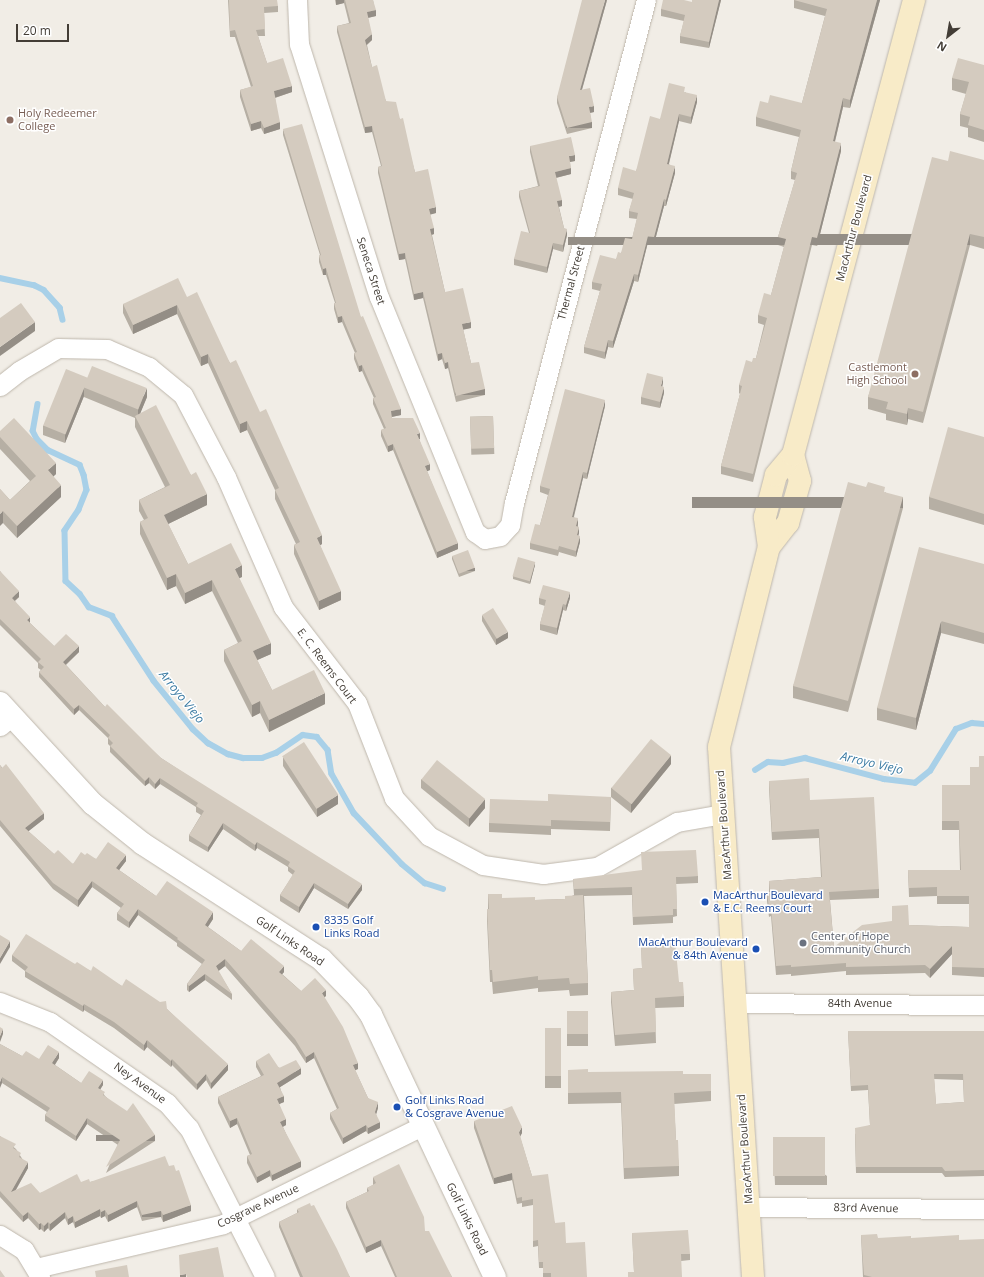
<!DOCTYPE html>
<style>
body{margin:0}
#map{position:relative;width:984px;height:1277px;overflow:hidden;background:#f1ede6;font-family:"Open Sans",sans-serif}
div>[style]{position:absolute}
.stream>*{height:5.5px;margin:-2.75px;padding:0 2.75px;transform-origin:2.75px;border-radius:2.75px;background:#a8d0e8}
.roads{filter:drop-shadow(0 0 1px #beb7ac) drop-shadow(0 0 1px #beb7ac)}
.minor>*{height:19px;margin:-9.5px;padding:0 9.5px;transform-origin:9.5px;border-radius:9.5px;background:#fff}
.tertiary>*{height:22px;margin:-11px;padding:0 11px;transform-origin:11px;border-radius:11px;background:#fff}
.secondary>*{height:22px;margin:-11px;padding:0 11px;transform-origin:11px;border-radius:11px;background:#f8ebc8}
.wall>*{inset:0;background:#b6afa4;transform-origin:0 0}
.shaded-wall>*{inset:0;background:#948e86;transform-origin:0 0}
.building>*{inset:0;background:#d4cbbf;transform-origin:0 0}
.dots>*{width:11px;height:11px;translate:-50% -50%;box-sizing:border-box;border:2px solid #fff;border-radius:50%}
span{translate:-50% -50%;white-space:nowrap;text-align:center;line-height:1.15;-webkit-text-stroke:3px #fff;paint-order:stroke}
.education-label{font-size:11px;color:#785e54}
.left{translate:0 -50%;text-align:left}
.right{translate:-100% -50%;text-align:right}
.street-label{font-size:11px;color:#433d36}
.transit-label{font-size:11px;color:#164399}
.worship-label{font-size:11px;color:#5b616d}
.water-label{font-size:12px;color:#3b7ba3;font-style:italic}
.north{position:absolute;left:928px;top:16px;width:40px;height:40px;-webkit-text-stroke:3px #fff;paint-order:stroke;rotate:211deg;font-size:11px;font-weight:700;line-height:16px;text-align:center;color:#433d36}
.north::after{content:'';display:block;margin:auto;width:14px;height:18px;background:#433d36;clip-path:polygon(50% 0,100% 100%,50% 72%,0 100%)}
.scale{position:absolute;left:16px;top:24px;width:53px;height:18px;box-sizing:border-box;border:2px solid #433d36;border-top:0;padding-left:5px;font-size:12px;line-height:14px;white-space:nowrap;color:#433d36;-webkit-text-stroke:3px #fff;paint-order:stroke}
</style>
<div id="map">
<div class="stream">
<i style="left:0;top:278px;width:35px;rotate:12deg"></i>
<i style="left:34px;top:285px;width:11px;rotate:27deg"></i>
<i style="left:44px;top:290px;width:24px;rotate:48deg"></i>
<i style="left:60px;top:308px;width:12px;rotate:76deg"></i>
<i style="left:38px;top:404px;width:27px;rotate:100deg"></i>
<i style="left:33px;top:431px;width:9px;rotate:63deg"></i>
<i style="left:37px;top:439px;width:16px;rotate:45deg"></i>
<i style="left:48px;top:450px;width:35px;rotate:25deg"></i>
<i style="left:80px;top:465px;width:11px;rotate:68deg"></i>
<i style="left:84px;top:475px;width:15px;rotate:79deg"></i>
<i style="left:87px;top:490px;width:22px;rotate:112deg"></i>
<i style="left:79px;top:510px;width:25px;rotate:124deg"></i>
<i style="left:65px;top:531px;width:50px;rotate:88.9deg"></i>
<i style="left:66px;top:581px;width:19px;rotate:43deg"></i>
<i style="left:80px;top:594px;width:16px;rotate:55deg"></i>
<i style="left:89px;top:607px;width:25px;rotate:21deg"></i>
<i style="left:112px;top:616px;width:77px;rotate:57.1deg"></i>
<i style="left:154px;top:681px;width:62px;rotate:50.9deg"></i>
<i style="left:193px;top:729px;width:21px;rotate:43deg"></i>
<i style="left:208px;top:743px;width:23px;rotate:29deg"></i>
<i style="left:228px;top:754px;width:16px;rotate:15deg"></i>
<i style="left:243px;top:758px;width:19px"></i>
<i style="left:262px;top:758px;width:15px;rotate:-20deg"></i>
<i style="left:276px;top:753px;width:32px;rotate:-34deg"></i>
<i style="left:303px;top:735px;width:14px;rotate:8deg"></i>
<i style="left:317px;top:737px;width:17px;rotate:50deg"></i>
<i style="left:328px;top:750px;width:24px;rotate:81deg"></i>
<i style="left:332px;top:774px;width:45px;rotate:60.6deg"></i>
<i style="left:354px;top:813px;width:70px;rotate:46.7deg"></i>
<i style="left:402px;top:864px;width:30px;rotate:40deg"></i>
<i style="left:425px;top:883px;width:19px;rotate:18deg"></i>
<i style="left:755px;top:770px;width:15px;rotate:-32deg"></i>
<i style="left:768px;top:762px;width:15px;rotate:4deg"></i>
<i style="left:783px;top:763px;width:23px;rotate:-13deg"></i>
<i style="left:805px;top:758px;width:82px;rotate:14.9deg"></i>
<i style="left:884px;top:779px;width:31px;rotate:7deg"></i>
<i style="left:915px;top:783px;width:19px;rotate:-39deg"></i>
<i style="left:930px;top:771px;width:49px;rotate:-58.2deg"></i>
<i style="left:956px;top:729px;width:17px;rotate:-21deg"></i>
<i style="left:972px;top:723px;width:12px;rotate:5deg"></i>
</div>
<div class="roads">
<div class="minor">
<i style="left:297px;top:0;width:44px;rotate:87.4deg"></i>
<i style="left:299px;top:44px;width:265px;rotate:72.5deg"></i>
<i style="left:379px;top:297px;width:254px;rotate:67.8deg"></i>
<i style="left:475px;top:532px;width:12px;rotate:35deg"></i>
<i style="left:485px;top:539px;width:15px;rotate:-11deg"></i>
<i style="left:500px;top:536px;width:15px;rotate:-48deg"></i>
<i style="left:510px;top:525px;width:22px;rotate:-80deg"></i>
<i style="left:514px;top:503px;width:520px;rotate:-75.3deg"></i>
<i style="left:0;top:386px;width:24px;rotate:-38deg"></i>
<i style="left:19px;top:371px;width:45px;rotate:-30.5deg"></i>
<i style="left:58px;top:348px;width:49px;rotate:1.2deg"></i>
<i style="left:107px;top:349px;width:46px;rotate:23.2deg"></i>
<i style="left:149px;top:367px;width:44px;rotate:39.5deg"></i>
<i style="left:183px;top:395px;width:93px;rotate:62.3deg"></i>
<i style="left:226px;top:477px;width:142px;rotate:66.3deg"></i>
<i style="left:283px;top:607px;width:121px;rotate:52.4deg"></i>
<i style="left:357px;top:703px;width:102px;rotate:68.7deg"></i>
<i style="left:394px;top:798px;width:52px;rotate:47.4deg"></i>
<i style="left:429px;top:836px;width:61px;rotate:28.2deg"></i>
<i style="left:483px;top:865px;width:61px;rotate:8.5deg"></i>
<i style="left:543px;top:874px;width:54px;rotate:-7.4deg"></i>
<i style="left:597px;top:867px;width:92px;rotate:-29.4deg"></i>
<i style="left:677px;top:822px;width:47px;rotate:-9.9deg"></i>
<i style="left:0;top:726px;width:16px;rotate:-40deg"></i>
<i style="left:0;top:1002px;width:54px;rotate:21.8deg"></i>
<i style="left:50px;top:1022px;width:142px;rotate:34.7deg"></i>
<i style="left:167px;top:1103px;width:33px;rotate:49deg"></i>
<i style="left:189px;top:1128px;width:167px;rotate:63deg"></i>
<i style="left:735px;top:1003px;width:249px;rotate:0.5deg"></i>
<i style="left:748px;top:1207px;width:236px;rotate:0.5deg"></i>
<i style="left:0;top:1235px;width:28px;rotate:32deg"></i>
<i style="left:24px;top:1250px;width:31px;rotate:59deg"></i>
<i style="left:36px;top:1268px;width:192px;rotate:-13.2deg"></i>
<i style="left:223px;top:1224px;width:222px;rotate:-26.2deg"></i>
</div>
<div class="tertiary">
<i style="left:0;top:703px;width:137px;rotate:47.4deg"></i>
<i style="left:93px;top:804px;width:64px;rotate:38.7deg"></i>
<i style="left:143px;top:844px;width:212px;rotate:32.9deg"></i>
<i style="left:321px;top:959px;width:53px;rotate:45.8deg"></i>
<i style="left:358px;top:997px;width:22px;rotate:54deg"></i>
<i style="left:371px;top:1015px;width:290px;rotate:64.7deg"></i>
</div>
<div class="secondary">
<i style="left:769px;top:547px;width:31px;rotate:-52deg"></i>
<i style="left:788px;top:523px;width:44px;rotate:-74.1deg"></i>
<i style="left:800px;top:481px;width:27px;rotate:-105deg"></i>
<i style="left:753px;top:1277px;width:531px;rotate:-93.67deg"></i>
<i style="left:719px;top:747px;width:206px;rotate:-76deg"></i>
<i style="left:769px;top:547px;width:30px;rotate:-98deg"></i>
<i style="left:765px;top:517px;width:43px;rotate:-75.3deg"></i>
<i style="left:776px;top:475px;width:26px;rotate:-50deg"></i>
<i style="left:793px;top:455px;width:471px;rotate:-75.1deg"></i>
</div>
</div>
<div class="wall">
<i style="clip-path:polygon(228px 0,278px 6px,278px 12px,264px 13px,265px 36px,258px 36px,267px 63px,292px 92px,275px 98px,280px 129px,264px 134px,261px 128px,251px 131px,240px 97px,240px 90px,251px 87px,235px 37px,230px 37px)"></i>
<i style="clip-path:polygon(335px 0,373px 0,376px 16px,368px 18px,372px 40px,367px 45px,372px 67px,386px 101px,400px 119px,415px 172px,436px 213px,430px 214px,434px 234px,432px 235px,445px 292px,471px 328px,463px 329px,471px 363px,485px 395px,456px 402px,448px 368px,445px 369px,442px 359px,438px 361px,423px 298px,414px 300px,405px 259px,399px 260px,378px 173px,378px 167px,381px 166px,372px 132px,365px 133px,337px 32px,337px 26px,349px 23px,344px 3px,336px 5px)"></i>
<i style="clip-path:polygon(607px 0,582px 90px,594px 112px,590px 113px,592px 128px,567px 134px,557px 103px,557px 97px)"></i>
<i style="clip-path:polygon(692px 0,721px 0,709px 48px,680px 43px,680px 36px,684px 21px,661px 16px,661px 9px,692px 2px)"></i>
<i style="clip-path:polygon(794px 0,880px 0,850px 108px,843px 107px,835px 142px,841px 151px,817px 246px,812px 245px,753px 482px,721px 474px,721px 466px,740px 394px,739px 393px,739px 385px,752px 362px,756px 358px,764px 325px,758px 323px,758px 315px,771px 295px,784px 247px,778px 245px,778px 237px,795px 180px,791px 179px,791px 171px,799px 137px,756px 126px,756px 117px,768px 103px,802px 103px,825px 16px,794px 8px)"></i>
<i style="clip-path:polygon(984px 65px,984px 142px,968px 137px,968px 128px,960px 126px,960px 114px,966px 94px,952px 90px,952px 78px)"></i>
<i style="clip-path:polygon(685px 92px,697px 102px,691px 124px,679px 121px,669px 164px,675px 173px,666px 206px,664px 206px,654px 244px,648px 242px,638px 282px,634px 281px,613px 348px,608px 347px,605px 359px,584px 353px,584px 347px,600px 291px,592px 289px,592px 282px,616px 259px,632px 239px,637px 219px,629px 218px,629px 211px,633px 199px,618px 195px,618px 188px,636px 171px,660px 119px)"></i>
<i style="clip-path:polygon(283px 129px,401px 415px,392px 417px,392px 418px,420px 439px,419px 439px,430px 470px,427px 471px,458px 549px,437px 558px,393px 450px,388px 452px,381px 436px,381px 430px,384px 429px,373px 404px,373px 398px,374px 398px,362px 371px,359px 372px,354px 359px,354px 353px,355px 353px,342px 322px,338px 323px,334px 309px,334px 303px,335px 303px,326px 275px,323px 275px,319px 262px,319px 256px,320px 255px,283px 135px)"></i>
<i style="clip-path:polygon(530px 146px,575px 161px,570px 162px,571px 174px,556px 178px,562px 206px,559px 207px,564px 228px,567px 235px,563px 252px,553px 249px,547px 273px,514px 265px,514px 259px,529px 233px,519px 197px,519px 191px,538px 186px,530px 152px)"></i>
<i style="clip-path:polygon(984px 160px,984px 249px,970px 245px,923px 423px,908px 419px,907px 425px,886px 420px,886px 414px,868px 409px,868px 397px,948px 161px)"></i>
<i style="clip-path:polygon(187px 297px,230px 363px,322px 544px,320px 545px,341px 600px,319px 610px,294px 554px,294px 545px,296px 544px,275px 499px,275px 490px,247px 430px,240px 433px,208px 363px,201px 366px,177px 314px,133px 334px,123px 313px,123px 304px)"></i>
<i style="clip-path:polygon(88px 378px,147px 397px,140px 413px,191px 475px,207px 505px,168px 524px,188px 564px,242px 577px,239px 578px,271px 654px,257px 660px,272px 690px,325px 704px,269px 732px,260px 713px,252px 717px,224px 661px,224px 650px,238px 643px,212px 591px,185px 604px,176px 586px,167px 590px,140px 534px,140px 522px,144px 520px,139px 511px,139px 500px,165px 487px,135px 427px,135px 418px,84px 397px,84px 396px,65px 443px,43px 435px,43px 426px)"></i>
<i style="clip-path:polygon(663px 383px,662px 386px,664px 393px,660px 408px,641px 404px,641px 397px)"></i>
<i style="clip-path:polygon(605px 406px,587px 479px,583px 478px,574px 517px,578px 524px,578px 526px,579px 533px,578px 535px,580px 542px,576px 557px,559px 552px,558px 556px,530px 549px,530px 543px,540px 525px,548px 495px,540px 492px,540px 486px)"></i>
<i style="left:493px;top:416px;width:38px;height:23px;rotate:88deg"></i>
<i style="clip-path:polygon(0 431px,56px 474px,53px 476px,61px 497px,17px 538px,3px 523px,0 489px,10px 500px,30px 481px,0 449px)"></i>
<i style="clip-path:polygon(984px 437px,984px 525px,929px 509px,929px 497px)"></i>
<i style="clip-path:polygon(885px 492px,903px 508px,848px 712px,793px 698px,793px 686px)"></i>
<i style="clip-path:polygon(452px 556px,475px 571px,459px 577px,452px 559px)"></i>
<i style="clip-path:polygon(984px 564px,984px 644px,941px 633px,916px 730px,877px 720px,877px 708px)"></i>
<i style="clip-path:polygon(535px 565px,530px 584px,513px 579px,513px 576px)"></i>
<i style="clip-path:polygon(0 571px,19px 597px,15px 601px,30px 623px,54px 646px,79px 652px,66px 665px,105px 707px,161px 758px,362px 890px,348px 909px,314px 888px,299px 913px,280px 901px,280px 895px,293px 875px,288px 871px,288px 867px,257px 848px,255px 851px,223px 829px,208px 852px,189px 841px,189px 835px,201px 815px,196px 812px,196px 807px,160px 784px,155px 789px,149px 783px,145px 786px,110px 752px,110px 746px,108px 744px,108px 738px,79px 710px,74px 715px,39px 677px,39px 672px,41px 670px,38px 668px,38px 663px,0 625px)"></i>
<i style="clip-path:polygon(539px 598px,570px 598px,566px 611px,563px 610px,557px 635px,540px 630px,540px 624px,545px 606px,539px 604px)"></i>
<i style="clip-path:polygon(482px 615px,508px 638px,496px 645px,482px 621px)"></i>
<i style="clip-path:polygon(984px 756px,984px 977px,952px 975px,952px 954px,930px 978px,925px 973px,846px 975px,846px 971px,791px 976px,791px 974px,776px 975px,771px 916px,769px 917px,767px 901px,767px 892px,769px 892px,769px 881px,821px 877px,819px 838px,772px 840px,769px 789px,769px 781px,810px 800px,879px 889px,879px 898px,830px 900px,834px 947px,909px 925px,969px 927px,969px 904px,937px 904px,937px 896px,909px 897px,908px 870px,960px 870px,959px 830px,942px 830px,942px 785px,970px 785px)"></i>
<i style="clip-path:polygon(283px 757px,338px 804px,317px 817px,283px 766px)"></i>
<i style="clip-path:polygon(671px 764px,631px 813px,611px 797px,611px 788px)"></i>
<i style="clip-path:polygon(0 765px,44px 819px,28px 831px,54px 854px,73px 864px,85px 855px,96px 859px,126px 861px,119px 870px,156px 896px,213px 919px,208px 927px,241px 951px,284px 972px,282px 974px,301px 991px,326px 996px,324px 997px,358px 1069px,355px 1070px,368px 1098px,378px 1108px,376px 1114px,380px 1128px,368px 1134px,366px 1131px,343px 1144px,330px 1119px,330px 1113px,337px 1109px,314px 1058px,306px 1063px,295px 1046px,225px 966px,218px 971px,232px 994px,232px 1000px,205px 980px,189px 992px,187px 990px,187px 984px,202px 964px,177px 946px,177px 943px,138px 915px,129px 928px,117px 920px,117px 913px,121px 908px,92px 887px,78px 907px,53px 889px,0 826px)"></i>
<i style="clip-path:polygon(421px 779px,485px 808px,469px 827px,421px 788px)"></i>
<i style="clip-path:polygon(611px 797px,610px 831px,551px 829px,551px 835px,489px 832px,489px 823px,548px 801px)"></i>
<i style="clip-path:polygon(698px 876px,698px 883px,676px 884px,677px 916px,673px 917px,673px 923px,633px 925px,632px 895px,584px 896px,588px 983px,588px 995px,570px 996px,569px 990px,538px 992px,538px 988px,493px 994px,492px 982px,490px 982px,487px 921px,487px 909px,488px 909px,488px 894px,502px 898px,535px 900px,565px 899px,574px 895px,573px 879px)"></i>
<i style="clip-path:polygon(641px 943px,679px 982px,684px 996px,684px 1007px,655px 1008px,656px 1043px,615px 1046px,611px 1002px,611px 992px,634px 990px,633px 969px,642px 968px)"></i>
<i style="clip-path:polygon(12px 955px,75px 964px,91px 971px,122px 986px,167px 1009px,228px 1070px,211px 1089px,206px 1080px,197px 1090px,172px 1065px,171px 1067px,147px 1047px,144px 1051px,114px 1028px,84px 1010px,83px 1012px,25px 977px,25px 971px,12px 961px)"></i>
<i style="left:567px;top:1011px;width:21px;height:35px"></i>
<i style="left:545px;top:1028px;width:16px;height:60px"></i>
<i style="clip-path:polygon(evenodd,848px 1031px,984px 1031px,984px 1176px,945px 1177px,942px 1173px,856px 1173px,855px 1134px,870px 1125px,868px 1090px,851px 1091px,848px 1031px,934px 1079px,963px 1080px,964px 1102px,936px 1104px,934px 1079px)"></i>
<i style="clip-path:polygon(0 1044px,22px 1056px,39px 1059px,59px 1058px,55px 1065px,81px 1083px,103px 1085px,100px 1089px,105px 1096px,155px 1141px,106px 1173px,118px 1145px,87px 1124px,76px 1141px,45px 1121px,45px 1115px,47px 1112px,2px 1083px)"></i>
<i style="clip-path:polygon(256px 1061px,301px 1074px,280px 1087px,284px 1102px,279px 1104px,286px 1125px,283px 1127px,301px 1167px,272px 1181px,270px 1176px,257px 1183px,247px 1163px,247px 1156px,250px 1155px,237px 1124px,230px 1128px,218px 1103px,218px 1097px,261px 1076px,256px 1067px)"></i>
<i style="clip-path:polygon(568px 1070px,588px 1072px,683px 1074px,711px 1074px,711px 1101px,674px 1104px,676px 1140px,679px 1166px,679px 1176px,624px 1179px,621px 1103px,568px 1104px)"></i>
<i style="clip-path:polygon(474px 1121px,522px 1133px,520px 1137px,532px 1176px,555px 1223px,566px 1243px,587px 1277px,543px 1277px,543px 1268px,539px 1268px,538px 1246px,533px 1247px,533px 1205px,522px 1207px,522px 1203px,517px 1204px,512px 1180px,494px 1184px,474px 1128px)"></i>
<i style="clip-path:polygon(0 1136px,16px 1149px,28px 1168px,16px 1190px,40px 1193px,81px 1182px,90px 1182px,169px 1166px,191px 1211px,163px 1222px,161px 1217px,142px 1221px,137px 1207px,108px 1222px,105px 1216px,101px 1218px,100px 1216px,75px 1228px,73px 1222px,68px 1225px,65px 1218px,50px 1231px,48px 1228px,44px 1232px,41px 1229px,39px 1230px,28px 1218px,23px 1222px,0 1197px)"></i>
<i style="clip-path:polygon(773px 1137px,827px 1176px,827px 1185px,775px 1185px)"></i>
<i style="clip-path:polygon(373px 1177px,425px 1231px,452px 1277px,395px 1277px,381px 1246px,366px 1253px,346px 1208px,346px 1202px,367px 1192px,367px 1188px,373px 1185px)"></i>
<i style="clip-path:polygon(297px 1209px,350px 1277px,300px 1277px,279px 1227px,279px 1222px,297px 1213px)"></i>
<i style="clip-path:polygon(632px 1233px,690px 1254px,690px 1260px,681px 1261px,634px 1272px)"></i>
<i style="clip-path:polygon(861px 1235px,878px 1238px,959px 1240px,984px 1277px,863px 1277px)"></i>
</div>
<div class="shaded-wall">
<i style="clip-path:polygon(336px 0,344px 0,344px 3px,336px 5px)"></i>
<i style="clip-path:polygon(605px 0,607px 0,580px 96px,580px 90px)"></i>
<i style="clip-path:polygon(719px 0,721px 0,709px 48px,709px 42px)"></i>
<i style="clip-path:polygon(877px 0,880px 0,850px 108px,850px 100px)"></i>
<i style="clip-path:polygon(376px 10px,376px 16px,367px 18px,367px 12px)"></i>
<i style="clip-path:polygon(372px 34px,372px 40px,365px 46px,365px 40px)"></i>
<i style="clip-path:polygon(292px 86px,292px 92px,274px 98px,274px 91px)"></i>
<i style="clip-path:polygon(697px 95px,697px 102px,691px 124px,691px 117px)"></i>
<i style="clip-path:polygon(843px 98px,843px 107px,833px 149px,833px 141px)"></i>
<i style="clip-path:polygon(594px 106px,594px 112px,589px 113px,589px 107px)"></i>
<i style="clip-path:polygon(679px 114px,679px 121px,667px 171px,667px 164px)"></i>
<i style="clip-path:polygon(261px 121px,261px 128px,251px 131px,251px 124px)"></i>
<i style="clip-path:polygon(280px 122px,280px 129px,264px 134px,264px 128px)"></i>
<i style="left:592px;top:122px;width:6px;height:26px;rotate:90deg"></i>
<i style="clip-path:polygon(372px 126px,372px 132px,365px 133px,365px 127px)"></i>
<i style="clip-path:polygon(841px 143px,841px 151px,817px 246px,817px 238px)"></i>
<i style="clip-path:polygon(575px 155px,575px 161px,569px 162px,569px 156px)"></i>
<i style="clip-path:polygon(675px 166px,675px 173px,666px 206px,666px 200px)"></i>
<i style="clip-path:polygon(571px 168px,571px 174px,555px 178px,555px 172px)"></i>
<i style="clip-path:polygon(664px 199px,664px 206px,654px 244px,654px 237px)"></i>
<i style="clip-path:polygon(562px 200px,562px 206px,557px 207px,557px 201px)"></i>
<i style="clip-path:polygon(436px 207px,436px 213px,429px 215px,429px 209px)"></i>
<i style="clip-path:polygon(434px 228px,434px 234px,430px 235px,430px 229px)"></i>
<i style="clip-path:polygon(567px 229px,567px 235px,563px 252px,563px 245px)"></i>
<i style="left:970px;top:234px;width:11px;height:184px;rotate:90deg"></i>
<i style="clip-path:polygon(648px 236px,648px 242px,638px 282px,638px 275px)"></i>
<i style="left:812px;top:237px;width:8px;height:244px;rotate:90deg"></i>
<i style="clip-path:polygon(553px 243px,553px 249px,547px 273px,547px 267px)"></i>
<i style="clip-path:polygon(405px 253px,405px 259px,399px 260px,399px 254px)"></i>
<i style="clip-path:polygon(326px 268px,326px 275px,323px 275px,323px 269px)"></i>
<i style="clip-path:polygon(634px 274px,634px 281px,613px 348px,613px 341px)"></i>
<i style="clip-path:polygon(423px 292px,423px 298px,414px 300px,414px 294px)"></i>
<i style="clip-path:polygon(177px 305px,177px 314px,133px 334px,133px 325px)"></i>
<i style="clip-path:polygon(342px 316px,342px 322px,338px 323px,338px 317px)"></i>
<i style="clip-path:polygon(35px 322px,35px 331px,0 356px,0 347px)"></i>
<i style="clip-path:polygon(471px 322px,471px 328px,462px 330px,462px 324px)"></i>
<i style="clip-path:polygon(608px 340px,608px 347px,605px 359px,605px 352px)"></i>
<i style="clip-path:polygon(442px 353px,442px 359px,438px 361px,438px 354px)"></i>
<i style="clip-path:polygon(208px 354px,208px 363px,201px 366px,201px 357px)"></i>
<i style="clip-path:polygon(448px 362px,448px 368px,445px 369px,445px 363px)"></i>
<i style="clip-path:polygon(362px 365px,362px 371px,359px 372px,359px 366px)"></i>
<i style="clip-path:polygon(663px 377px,663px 383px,661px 392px,661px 386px)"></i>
<i style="clip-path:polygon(88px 378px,84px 388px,84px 396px,65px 443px,65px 434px)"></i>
<i style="clip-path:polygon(664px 387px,664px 393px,660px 408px,660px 402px)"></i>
<i style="clip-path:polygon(147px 388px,147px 397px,138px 419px,138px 410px)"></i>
<i style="left:485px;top:389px;width:6px;height:30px;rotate:90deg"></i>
<i style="clip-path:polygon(605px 400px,605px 406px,587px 479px,587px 473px)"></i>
<i style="clip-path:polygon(908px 408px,908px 419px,907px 425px,907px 414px)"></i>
<i style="clip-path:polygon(401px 409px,401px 415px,391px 417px,391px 411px)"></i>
<i style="clip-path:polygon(247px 421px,247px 430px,240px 433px,240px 424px)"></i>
<i style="clip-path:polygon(420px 433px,420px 439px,417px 440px,417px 434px)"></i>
<i style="clip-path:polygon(393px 444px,393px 450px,388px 452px,388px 446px)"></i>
<i style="clip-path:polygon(56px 463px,56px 474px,48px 482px,48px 470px)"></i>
<i style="clip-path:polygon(430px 464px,430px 470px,425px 472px,425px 466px)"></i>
<i style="clip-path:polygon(583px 472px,583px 478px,572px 523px,572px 517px)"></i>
<i style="clip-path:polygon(61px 485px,61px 497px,17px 538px,17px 526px)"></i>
<i style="clip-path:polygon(207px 494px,207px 505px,164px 526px,164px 515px)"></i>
<i style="left:903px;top:497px;width:11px;height:211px;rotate:90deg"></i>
<i style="clip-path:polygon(3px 511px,3px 523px,0 526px,0 514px)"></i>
<i style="clip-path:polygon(578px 518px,578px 524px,576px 532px,576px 526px)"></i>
<i style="clip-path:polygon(579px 527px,579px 533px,577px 541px,577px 535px)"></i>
<i style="clip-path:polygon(322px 535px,322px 544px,317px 547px,317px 538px)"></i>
<i style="clip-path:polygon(580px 536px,580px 542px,576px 557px,576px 551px)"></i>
<i style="clip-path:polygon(458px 543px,458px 549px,437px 558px,437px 552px)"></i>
<i style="clip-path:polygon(535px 562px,535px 565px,530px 584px,530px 581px)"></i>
<i style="clip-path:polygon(242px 565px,242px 577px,235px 580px,235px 569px)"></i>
<i style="left:475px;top:568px;width:3px;height:17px;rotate:90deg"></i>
<i style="clip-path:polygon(176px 574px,176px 586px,167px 590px,167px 578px)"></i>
<i style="clip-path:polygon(212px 580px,212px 591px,185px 604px,185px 593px)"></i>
<i style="clip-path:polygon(19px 591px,19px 597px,12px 603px,12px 598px)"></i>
<i style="clip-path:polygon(341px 591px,341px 600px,319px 610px,319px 601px)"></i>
<i style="clip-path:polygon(570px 592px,570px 598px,566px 611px,566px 605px)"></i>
<i style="clip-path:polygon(563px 604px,563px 610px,557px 635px,557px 628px)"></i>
<i style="clip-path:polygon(30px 617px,30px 623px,27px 620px)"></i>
<i style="clip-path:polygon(941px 621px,941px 633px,916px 730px,916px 718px)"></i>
<i style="clip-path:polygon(508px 632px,508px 638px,496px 645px,496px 639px)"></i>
<i style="clip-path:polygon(271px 643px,271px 654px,253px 662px,253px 651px)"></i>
<i style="clip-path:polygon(79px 646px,79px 652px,63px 667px,63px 662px)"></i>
<i style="clip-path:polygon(325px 693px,325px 704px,269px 732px,269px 720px)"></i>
<i style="clip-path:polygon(260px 701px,260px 713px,252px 717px,252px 705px)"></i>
<i style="clip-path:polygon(79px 705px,79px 710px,74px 715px,74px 709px)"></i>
<i style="clip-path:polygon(671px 755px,671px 764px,631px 813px,631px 804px)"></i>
<i style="clip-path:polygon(149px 777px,149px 783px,145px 786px,145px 781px)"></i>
<i style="clip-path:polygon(160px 778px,160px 784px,155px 789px,155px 784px)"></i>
<i style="clip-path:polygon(338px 795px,338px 804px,317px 817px,317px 808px)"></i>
<i style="clip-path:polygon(485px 799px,485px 808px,469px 827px,469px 818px)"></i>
<i style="clip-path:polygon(44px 813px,44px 819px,25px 834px,25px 828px)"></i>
<i style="clip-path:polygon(223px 823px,223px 829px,208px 852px,208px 847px)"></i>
<i style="clip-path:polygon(257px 842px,257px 848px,255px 851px,255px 845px)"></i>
<i style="clip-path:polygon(126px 855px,126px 861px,116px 874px,116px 868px)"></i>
<i style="clip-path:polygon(92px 881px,92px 887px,78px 907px,78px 900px)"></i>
<i style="clip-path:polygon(314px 883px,314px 888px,299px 913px,299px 907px)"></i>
<i style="clip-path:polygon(362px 884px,362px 890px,348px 909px,348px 904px)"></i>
<i style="clip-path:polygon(138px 909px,138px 915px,129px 928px,129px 922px)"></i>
<i style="clip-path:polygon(213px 912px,213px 919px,205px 931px,205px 925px)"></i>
<i style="clip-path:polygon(10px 941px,10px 947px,0 964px,0 958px)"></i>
<i style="clip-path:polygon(952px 946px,952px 954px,930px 978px,930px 969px)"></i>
<i style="clip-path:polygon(225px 959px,225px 966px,216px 973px,216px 966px)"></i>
<i style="clip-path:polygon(284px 966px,284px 972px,279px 978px,279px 972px)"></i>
<i style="clip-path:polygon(205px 974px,205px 980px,189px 992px,189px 986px)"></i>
<i style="clip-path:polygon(326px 990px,326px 996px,322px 999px,322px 993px)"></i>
<i style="clip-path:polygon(84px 1004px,84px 1010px,83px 1012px,83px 1006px)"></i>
<i style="clip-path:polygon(3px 1029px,3px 1034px,0 1042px,0 1036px)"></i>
<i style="clip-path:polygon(147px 1040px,147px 1047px,144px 1051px,144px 1045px)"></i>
<i style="clip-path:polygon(59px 1052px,59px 1058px,52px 1069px,52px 1063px)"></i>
<i style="clip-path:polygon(314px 1052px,314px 1058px,306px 1063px,306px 1057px)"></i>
<i style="clip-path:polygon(172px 1059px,172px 1065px,171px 1067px,171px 1061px)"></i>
<i style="clip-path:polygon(358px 1063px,358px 1069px,353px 1071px,353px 1065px)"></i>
<i style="clip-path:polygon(228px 1064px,228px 1070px,211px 1089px,211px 1083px)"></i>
<i style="clip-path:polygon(301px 1068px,301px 1074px,277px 1089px,277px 1083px)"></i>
<i style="clip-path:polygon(206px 1074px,206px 1080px,197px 1090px,197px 1084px)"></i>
<i style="clip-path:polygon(2px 1077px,2px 1083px,0 1088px,0 1082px)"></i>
<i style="clip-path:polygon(103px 1080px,103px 1085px,98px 1093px,98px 1088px)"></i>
<i style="clip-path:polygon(284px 1096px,284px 1102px,277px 1105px,277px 1099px)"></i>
<i style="clip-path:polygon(378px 1102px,378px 1108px,375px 1118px,375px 1112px)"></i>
<i style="clip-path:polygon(87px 1118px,87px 1124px,76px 1141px,76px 1136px)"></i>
<i style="clip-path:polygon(237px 1118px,237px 1124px,230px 1128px,230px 1121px)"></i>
<i style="clip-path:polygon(286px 1119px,286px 1125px,280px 1128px,280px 1122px)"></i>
<i style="clip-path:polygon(380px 1122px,380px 1128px,368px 1134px,368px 1128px)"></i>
<i style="clip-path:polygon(366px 1125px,366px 1131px,343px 1144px,343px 1138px)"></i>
<i style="clip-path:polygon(522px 1127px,522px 1133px,519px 1138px,519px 1132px)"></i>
<i style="left:155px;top:1135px;width:6px;height:59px;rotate:90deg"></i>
<i style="clip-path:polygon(301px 1161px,301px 1167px,272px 1181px,272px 1175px)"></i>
<i style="clip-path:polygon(28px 1162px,28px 1168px,11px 1198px,11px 1192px)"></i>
<i style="clip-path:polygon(270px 1170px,270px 1176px,257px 1183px,257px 1177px)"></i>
<i style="clip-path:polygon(512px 1173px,512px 1180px,494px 1184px,494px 1178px)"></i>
<i style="clip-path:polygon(137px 1201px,137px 1207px,108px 1222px,108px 1215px)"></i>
<i style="clip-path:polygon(191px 1205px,191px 1211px,163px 1222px,163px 1215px)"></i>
<i style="clip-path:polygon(100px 1209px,100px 1216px,75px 1228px,75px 1222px)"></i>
<i style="clip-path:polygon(105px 1210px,105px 1216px,101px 1218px,101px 1212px)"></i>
<i style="left:161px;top:1211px;width:6px;height:19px;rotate:90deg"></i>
<i style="clip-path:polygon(28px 1212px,28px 1218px,23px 1222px,23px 1216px)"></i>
<i style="clip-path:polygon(65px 1212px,65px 1218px,50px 1231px,50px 1224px)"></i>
<i style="clip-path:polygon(73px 1216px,73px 1222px,68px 1225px,68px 1219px)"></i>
<i style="clip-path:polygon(48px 1222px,48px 1228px,44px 1232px,44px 1226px)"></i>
<i style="clip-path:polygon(41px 1223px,41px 1229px,39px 1230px,39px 1224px)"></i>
<i style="clip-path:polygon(381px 1240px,381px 1246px,366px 1253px,366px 1247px)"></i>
<i style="clip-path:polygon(186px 1274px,186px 1277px,180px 1277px,180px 1275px)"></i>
</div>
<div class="building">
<i style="clip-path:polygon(229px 0,277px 0,278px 6px,264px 7px,265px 29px,256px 30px,267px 63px,283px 58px,292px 86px,274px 91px,280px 122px,264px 128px,261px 121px,251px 124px,240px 90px,253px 86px,235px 30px,230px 31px)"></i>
<i style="clip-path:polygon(345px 0,373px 0,376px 10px,367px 12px,372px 34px,365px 40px,372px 67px,377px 65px,386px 101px,396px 102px,400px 119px,403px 118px,415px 172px,428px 169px,436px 207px,429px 209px,434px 228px,430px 229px,445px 292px,463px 288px,471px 322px,462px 324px,471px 363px,479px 362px,485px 389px,456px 396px,448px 362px,445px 363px,442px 353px,438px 354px,423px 292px,414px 294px,405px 253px,399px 254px,378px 167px,382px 166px,372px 126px,365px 127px,337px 26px,351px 23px)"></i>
<i style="clip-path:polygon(582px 0,605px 0,580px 90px,590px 88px,594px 106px,589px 107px,592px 122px,567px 128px,557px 97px)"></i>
<i style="clip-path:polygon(663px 0,684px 0,692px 2px,692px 0,719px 0,709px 42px,680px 36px,685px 15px,661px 9px)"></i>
<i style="clip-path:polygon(794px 0,877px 0,850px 100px,843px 98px,833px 141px,841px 143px,817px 238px,812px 237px,753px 474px,721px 466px,742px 386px,739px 385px,746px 360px,752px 362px,753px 358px,756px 358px,767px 318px,758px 315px,764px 293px,771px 295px,786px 239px,778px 237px,797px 173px,791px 171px,801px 130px,756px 117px,760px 101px,768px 103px,770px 95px,802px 103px,827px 9px)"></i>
<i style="clip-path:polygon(958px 58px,984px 65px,984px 130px,968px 125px,970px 117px,960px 114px,969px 82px,952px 78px)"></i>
<i style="clip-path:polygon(669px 83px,685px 87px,684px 92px,697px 95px,691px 117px,679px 114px,667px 164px,675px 166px,666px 200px,664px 199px,654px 237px,648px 236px,638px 275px,634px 274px,613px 341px,608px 340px,605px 352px,584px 347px,602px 284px,592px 282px,600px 255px,616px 259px,618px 252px,621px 253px,625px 238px,632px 239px,638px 213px,629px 211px,634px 193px,618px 188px,623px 167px,636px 171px,650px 116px,660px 119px)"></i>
<i style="clip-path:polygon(302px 124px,361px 317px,363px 316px,401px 409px,391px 411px,392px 418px,413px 418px,420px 433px,417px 434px,430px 464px,425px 466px,458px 543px,437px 552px,393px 444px,388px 446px,381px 430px,386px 428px,373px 398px,376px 397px,362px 365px,359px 366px,354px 353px,357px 352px,342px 316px,338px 317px,334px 303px,336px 303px,326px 268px,323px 269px,319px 256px,321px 255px,283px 129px)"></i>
<i style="clip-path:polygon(571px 137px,575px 155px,569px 156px,571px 168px,555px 172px,562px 200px,557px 201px,564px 228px,567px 229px,563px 245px,553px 243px,547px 267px,514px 259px,521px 231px,530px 233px,519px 191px,540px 186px,530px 146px)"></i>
<i style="clip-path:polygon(950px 151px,984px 160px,984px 237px,970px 234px,923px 412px,908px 408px,907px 414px,886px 409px,888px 402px,868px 397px,932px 157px,948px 161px)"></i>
<i style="clip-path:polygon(178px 278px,187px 297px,197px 292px,230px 363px,236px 360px,260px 412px,266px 409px,322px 535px,317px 538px,341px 591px,319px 601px,294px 545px,300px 542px,275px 490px,279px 488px,247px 421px,240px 424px,208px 354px,201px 357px,177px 305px,133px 325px,123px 304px)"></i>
<i style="clip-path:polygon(21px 303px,35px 322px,0 347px,0 318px)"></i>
<i style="left:92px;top:366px;width:59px;height:23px;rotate:22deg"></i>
<i style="left:66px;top:369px;width:24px;height:61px;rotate:22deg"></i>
<i style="clip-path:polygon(647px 373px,663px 377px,661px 386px,664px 387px,660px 402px,641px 397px)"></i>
<i style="clip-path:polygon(565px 389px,605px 400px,587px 473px,583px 472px,572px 517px,578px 518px,576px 526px,579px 527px,577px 535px,580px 536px,576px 551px,559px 546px,558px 550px,530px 543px,535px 524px,540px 525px,550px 489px,540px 486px)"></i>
<i style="clip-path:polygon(156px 405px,191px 475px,196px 472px,207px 494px,164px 515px,188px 564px,231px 543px,242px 565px,235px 569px,271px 643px,253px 651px,272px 690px,314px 670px,325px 693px,269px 720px,260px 701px,252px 705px,224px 650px,242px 641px,212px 580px,185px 593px,176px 574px,167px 578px,140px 522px,148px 518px,139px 500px,170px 485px,135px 416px)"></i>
<i style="left:493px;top:416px;width:32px;height:23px;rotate:88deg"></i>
<i style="clip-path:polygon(14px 418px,56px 463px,48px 470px,61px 485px,17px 526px,3px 511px,0 514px,0 489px,10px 500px,36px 476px,0 437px,0 431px)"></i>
<i style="clip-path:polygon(948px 427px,984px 437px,984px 514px,929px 497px)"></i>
<i style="clip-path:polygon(848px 482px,866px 487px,868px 482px,885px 487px,884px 492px,903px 497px,848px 701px,793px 686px)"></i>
<i style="clip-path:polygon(919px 547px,984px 564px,984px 633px,941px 621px,916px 718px,877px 708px)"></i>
<i style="left:468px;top:550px;width:19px;height:17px;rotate:69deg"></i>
<i style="left:518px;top:557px;width:18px;height:20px;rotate:16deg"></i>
<i style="clip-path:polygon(0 571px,19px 591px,12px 598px,30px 617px,27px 620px,54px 646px,66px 634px,79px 646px,63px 662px,105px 707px,107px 704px,161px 758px,362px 884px,348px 904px,314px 883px,299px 907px,280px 895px,295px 871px,288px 866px,290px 862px,257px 842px,255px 845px,223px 823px,208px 847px,189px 835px,204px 811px,196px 806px,198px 803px,160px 778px,155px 784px,149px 777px,145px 781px,110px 746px,113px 743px,108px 738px,110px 735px,79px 705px,74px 709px,39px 672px,44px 667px,38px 662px,41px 659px,0 619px)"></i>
<i style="clip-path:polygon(543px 585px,570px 592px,566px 605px,563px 604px,557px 628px,540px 624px,546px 600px,539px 598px)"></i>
<i style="left:493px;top:608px;width:28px;height:13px;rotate:58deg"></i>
<i style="left:651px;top:739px;width:26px;height:63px;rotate:39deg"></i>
<i style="left:304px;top:742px;width:63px;height:26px;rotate:57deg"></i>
<i style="clip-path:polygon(979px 756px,984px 756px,984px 968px,952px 967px,952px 946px,930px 969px,925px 965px,846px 967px,846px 963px,791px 967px,791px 965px,776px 966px,771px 908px,769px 908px,767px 892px,770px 892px,769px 881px,822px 877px,819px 829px,772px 832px,769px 781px,809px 778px,810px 800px,874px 797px,879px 889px,829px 892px,834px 947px,862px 925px,892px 921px,892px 906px,908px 905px,909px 925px,969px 927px,969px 896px,937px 896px,937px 887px,909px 888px,908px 870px,961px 870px,959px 821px,942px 821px,942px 785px,970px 785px,970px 767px,979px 767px)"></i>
<i style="left:437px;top:760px;width:62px;height:25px;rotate:39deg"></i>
<i style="clip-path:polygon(6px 764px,44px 813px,25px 828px,54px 854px,58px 850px,73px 864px,81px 852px,85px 855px,87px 853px,96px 859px,108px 842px,126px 855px,116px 868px,156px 896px,167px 881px,213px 912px,205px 925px,241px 951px,251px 939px,284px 966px,279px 972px,301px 991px,315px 978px,326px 990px,322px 993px,343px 1027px,358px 1063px,353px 1065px,368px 1098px,378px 1102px,375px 1112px,380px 1122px,368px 1128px,366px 1125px,343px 1138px,330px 1113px,339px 1108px,314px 1052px,306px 1057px,295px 1039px,225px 959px,216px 966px,232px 994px,205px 974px,189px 986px,187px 984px,205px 960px,177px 939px,178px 938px,138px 909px,129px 922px,117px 913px,124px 904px,92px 881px,78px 900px,53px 883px,0 820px,0 765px,2px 768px)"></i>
<i style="clip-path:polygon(548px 794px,611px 797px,610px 822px,551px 820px,551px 826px,489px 823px,490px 799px,548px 801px)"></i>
<i style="clip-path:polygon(696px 850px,698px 876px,676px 877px,677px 909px,673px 909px,673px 915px,633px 917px,632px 887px,574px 889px,573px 879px,642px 870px,641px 852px)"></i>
<i style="clip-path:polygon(488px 894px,502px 894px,502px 898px,535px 897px,535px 900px,565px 899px,565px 896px,583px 895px,588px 983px,570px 984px,569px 978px,538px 980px,538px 976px,493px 982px,492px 970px,490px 970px,487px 909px,489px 909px)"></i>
<i style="clip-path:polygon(26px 934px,75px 964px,77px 962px,91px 971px,93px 966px,122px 986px,126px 979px,160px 1002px,166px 1001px,167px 1009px,228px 1064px,211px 1083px,206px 1074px,197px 1084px,172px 1059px,171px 1061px,147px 1040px,144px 1045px,114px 1022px,84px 1004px,83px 1006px,25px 971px,28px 967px,12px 955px)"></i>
<i style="clip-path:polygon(0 935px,10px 941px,0 958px)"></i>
<i style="clip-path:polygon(675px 941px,679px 982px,683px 982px,684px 996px,655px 998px,656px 1032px,615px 1035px,611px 992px,634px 990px,633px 969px,642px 968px,641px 943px)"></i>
<i style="left:567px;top:1011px;width:21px;height:23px"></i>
<i style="clip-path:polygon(0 1027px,3px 1029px,0 1036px)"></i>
<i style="left:545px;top:1028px;width:16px;height:48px"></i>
<i style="clip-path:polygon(evenodd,848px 1031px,984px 1031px,984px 1170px,945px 1171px,942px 1167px,856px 1167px,855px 1128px,870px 1125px,868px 1085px,851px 1086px,848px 1031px,934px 1074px,963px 1074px,964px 1102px,936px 1104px,934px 1074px)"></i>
<i style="clip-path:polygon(0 1044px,22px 1056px,26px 1051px,39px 1059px,48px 1045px,59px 1052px,52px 1063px,81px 1083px,89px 1071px,103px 1080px,98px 1088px,105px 1092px,103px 1095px,127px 1111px,133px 1103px,155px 1135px,106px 1167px,120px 1140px,87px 1118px,76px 1136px,45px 1115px,50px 1108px,2px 1077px,0 1082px)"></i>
<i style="clip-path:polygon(269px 1053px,279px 1068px,296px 1060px,301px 1068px,277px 1083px,284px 1096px,277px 1099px,286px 1119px,280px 1122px,301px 1161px,272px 1175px,270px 1170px,257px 1177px,247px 1156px,252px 1154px,237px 1118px,230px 1121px,218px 1097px,264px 1075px,256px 1061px)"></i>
<i style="clip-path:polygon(588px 1069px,588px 1072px,683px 1071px,683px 1074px,711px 1074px,711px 1091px,674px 1093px,676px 1140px,678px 1140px,679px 1166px,624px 1168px,621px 1092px,568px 1093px,568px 1070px)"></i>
<i style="clip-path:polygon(512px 1106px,522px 1127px,519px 1132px,532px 1176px,548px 1174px,555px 1223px,565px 1222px,566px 1243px,585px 1242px,587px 1277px,551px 1277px,551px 1273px,543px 1273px,543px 1262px,539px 1262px,538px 1240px,533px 1241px,533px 1199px,522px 1201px,522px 1197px,517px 1198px,512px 1173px,494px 1178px,474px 1121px)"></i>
<i style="clip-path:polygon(0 1136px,16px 1144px,13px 1148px,21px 1153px,19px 1157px,28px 1162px,11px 1192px,31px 1183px,40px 1193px,77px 1174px,81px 1182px,89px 1179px,90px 1182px,165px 1156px,169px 1166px,174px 1165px,176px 1171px,179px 1170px,191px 1205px,163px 1215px,161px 1211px,142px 1215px,137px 1201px,108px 1215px,105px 1210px,101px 1212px,100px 1209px,75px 1222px,73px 1216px,68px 1219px,65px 1212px,50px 1224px,48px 1222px,44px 1226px,41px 1223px,39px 1224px,28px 1212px,23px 1216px,0 1191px)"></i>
<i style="left:773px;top:1137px;width:52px;height:39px"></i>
<i style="clip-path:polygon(399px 1164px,424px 1217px,425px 1231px,429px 1231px,452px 1277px,397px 1277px,381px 1240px,366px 1247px,346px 1202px,369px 1191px,367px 1188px,376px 1183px,373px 1177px)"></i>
<i style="clip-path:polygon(310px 1203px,311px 1206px,314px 1205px,337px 1249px,350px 1277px,303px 1277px,279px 1222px,299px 1212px,297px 1209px)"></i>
<i style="clip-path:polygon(688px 1230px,690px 1254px,681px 1254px,682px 1277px,628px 1277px,628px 1272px,634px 1272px,632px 1233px)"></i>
<i style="clip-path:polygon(877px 1234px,878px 1238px,911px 1236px,911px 1238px,959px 1235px,959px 1240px,984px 1239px,984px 1277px,872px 1277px,864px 1275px,861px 1235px)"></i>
<i style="clip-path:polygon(218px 1247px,224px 1277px,187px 1277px,186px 1274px,180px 1275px,179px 1255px)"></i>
<i style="clip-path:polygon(127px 1265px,129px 1277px,96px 1277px,95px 1271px)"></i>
<i style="clip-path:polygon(0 1270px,5px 1277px,0 1277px)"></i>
</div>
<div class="dots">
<i style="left:10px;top:120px;background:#8d6e63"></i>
<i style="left:915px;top:374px;background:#8d6e63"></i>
<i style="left:705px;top:902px;background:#1a4fb4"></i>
<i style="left:316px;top:927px;background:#1a4fb4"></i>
<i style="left:803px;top:943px;background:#6b7280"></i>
<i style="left:756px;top:949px;background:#1a4fb4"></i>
<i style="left:397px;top:1107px;background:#1a4fb4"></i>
</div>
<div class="education-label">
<span class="left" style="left:18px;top:120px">Holy Redeemer<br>College</span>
<span class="right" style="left:907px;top:374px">Castlemont<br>High School</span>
</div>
<div class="street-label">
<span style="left:854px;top:228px;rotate:-75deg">MacArthur Boulevard</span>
<span style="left:371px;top:271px;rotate:72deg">Seneca Street</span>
<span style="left:571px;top:283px;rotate:-75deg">Thermal Street</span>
<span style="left:327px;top:666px;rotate:53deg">E. C. Reems Court</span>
<span style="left:724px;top:825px;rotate:-94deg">MacArthur Boulevard</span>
<span style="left:290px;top:941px;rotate:34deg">Golf Links Road</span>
<span style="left:860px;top:1003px">84th Avenue</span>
<span style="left:140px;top:1083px;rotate:36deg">Ney Avenue</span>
<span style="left:745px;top:1149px;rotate:-94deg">MacArthur Boulevard</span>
<span style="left:258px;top:1206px;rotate:-25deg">Cosgrave Avenue</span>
<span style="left:866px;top:1208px;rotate:1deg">83rd Avenue</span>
<span style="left:467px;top:1219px;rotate:64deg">Golf Links Road</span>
</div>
<div class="transit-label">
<span class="left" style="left:713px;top:902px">MacArthur Boulevard<br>&amp; E.C. Reems Court</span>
<span class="left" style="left:324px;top:927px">8335 Golf<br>Links Road</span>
<span class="right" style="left:748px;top:949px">MacArthur Boulevard<br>&amp; 84th Avenue</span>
<span class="left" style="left:405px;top:1107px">Golf Links Road<br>&amp; Cosgrave Avenue</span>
</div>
<div class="worship-label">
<span class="left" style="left:811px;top:943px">Center of Hope<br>Community Church</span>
</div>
<div class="water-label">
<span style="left:182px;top:697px;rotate:51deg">Arroyo Viejo</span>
<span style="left:872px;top:763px;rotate:13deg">Arroyo Viejo</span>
</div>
<div class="north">N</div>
<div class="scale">20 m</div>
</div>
